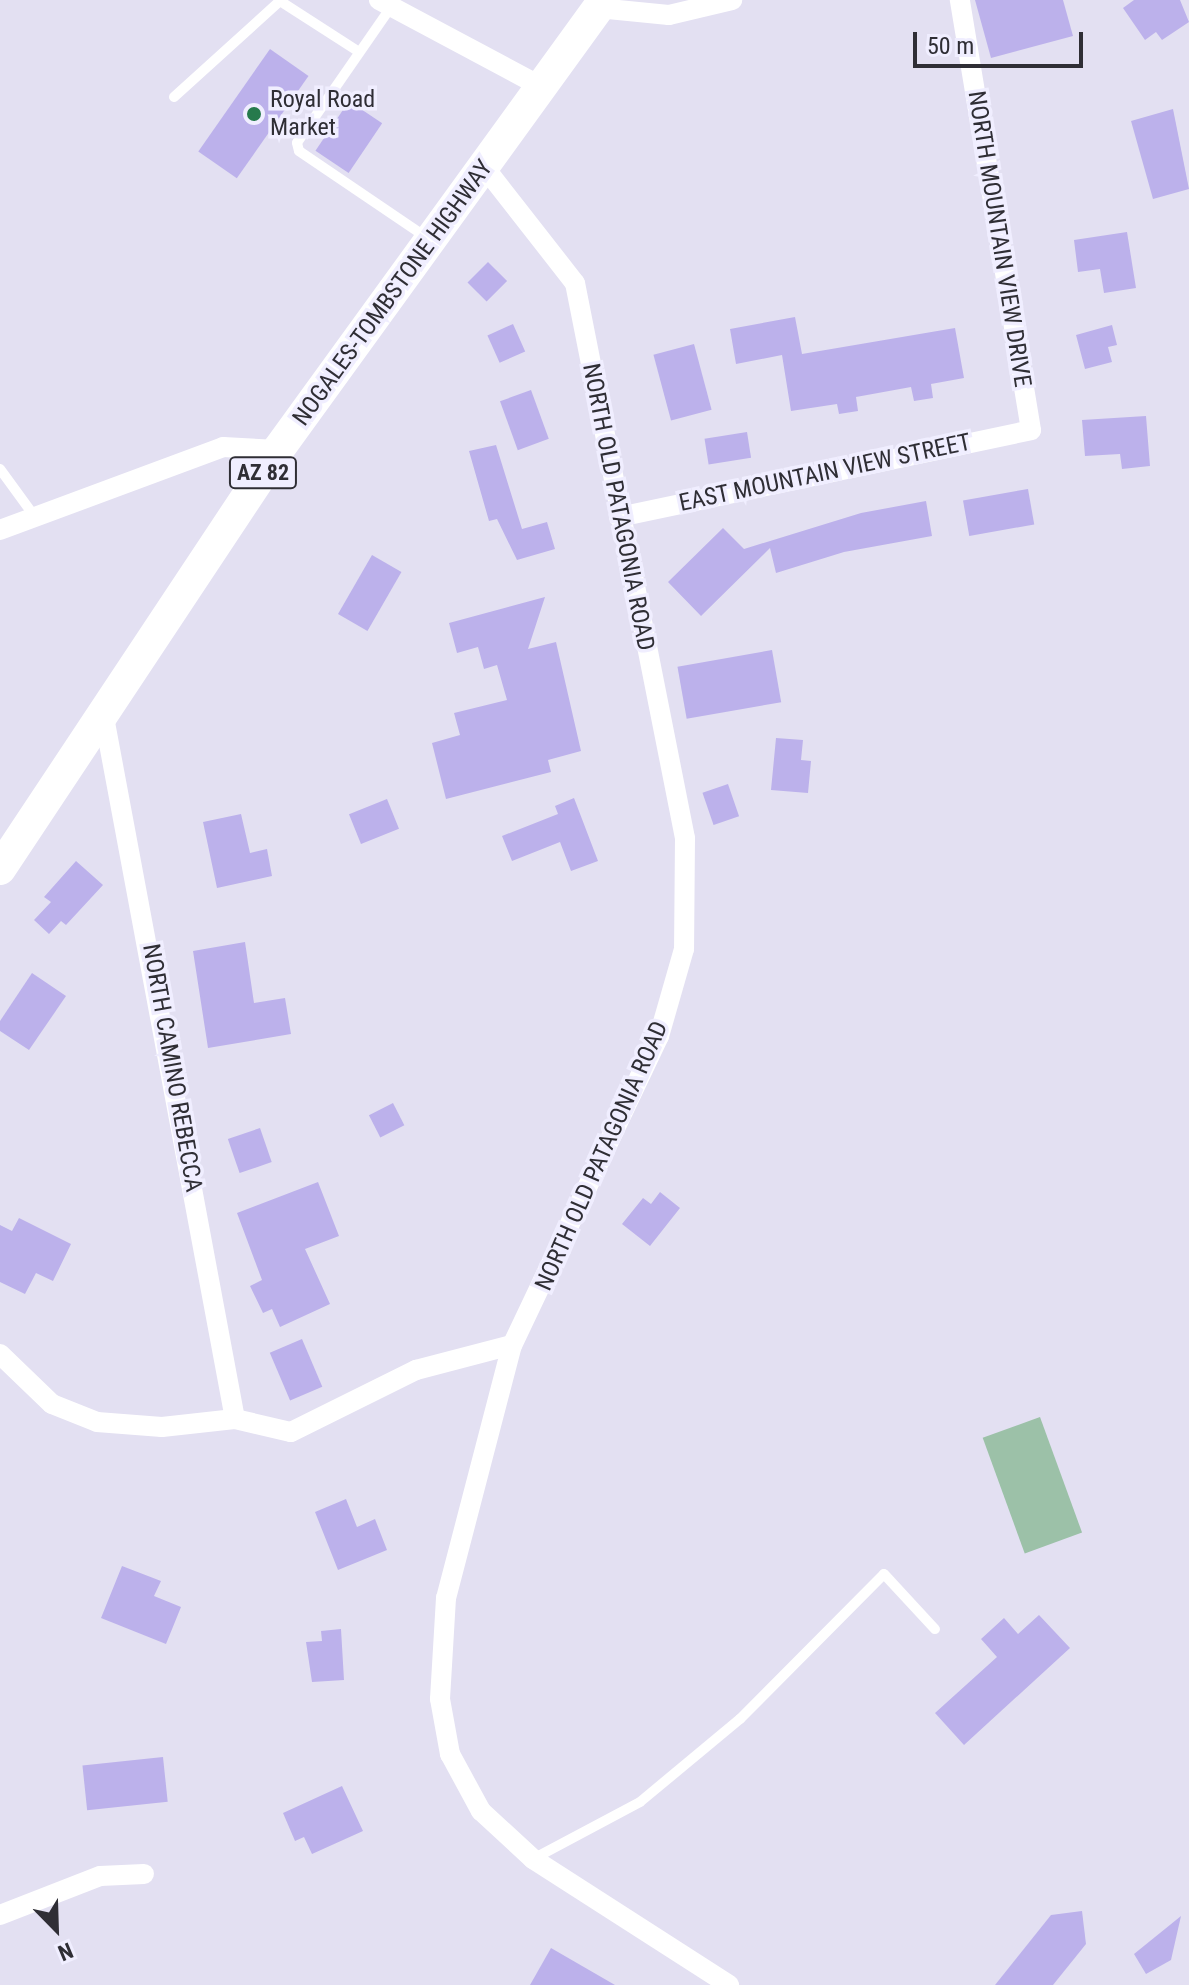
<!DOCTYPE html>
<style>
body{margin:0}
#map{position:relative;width:1189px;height:1985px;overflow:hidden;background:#e3e0f2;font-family:"Roboto Condensed",sans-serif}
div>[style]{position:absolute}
.green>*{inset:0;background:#9cc1a8;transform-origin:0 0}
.building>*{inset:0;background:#bcb1eb;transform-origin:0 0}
.service>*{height:10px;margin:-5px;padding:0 5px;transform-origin:5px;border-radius:5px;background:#fff}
.minor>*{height:20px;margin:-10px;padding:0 10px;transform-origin:10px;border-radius:10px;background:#fff}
.primary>*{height:32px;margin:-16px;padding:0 16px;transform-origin:16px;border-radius:16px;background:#fff}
.dots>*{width:22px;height:22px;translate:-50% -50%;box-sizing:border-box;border:4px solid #f0eeff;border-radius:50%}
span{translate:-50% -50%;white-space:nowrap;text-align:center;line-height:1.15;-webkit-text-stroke:7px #f0eeff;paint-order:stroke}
.shield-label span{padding:2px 6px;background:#f0eeff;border:2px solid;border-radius:6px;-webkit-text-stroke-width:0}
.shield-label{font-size:22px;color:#2f2e35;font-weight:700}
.poi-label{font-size:24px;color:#2f2e35}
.left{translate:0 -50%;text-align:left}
.street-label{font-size:24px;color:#2f2e35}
.north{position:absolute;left:16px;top:1889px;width:80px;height:80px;-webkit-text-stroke:6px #f0eeff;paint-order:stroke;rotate:157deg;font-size:22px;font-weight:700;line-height:32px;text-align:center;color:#2f2e35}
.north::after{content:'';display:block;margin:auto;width:28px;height:36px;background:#2f2e35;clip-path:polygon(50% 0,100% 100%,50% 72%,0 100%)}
.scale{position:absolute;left:913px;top:32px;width:170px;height:36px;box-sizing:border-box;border:4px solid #2f2e35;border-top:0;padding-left:10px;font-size:24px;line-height:28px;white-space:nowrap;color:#2f2e35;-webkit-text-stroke:6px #f0eeff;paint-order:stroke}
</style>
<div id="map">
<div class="green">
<i style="left:1040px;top:1417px;width:123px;height:61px;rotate:70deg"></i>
</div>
<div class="building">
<i style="clip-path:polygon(975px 0,1063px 0,1073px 36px,991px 58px)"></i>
<i style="clip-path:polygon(1134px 0,1180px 0,1189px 22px,1162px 40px,1156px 32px,1145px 40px,1123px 8px)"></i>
<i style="left:270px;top:49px;width:47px;height:125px;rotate:35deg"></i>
<i style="left:349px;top:101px;width:40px;height:60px;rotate:34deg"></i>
<i style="clip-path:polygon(1173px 109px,1189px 189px,1153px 199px,1131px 121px)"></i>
<i style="clip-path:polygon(1127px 232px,1136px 288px,1104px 293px,1100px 269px,1078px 272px,1074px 240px)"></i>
<i style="left:488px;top:262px;width:27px;height:29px;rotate:45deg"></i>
<i style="clip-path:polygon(795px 317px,802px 354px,955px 328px,964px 378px,931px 384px,933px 398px,914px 401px,911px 387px,856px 397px,858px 411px,839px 414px,837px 404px,791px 411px,782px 355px,736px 364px,730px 329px)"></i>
<i style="left:513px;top:324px;width:30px;height:28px;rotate:66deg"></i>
<i style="clip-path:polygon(1112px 325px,1117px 345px,1108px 347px,1112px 362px,1085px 369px,1076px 335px)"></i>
<i style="left:694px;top:344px;width:68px;height:42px;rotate:75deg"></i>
<i style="left:531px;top:390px;width:52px;height:33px;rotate:70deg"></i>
<i style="clip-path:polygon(1146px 416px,1150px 466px,1122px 469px,1120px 454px,1085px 456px,1082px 420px)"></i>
<i style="left:747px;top:432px;width:26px;height:43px;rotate:81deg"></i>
<i style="clip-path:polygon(496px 445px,522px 529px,547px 522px,555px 549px,517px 560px,497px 519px,489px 521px,469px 451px)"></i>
<i style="left:1028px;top:489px;width:36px;height:66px;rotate:80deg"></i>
<i style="clip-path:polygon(926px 501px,932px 536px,844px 552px,776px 573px,770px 548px,701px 616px,668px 582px,723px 528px,744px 549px,861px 513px)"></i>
<i style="left:372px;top:555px;width:34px;height:68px;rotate:30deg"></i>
<i style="clip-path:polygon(545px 597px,528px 649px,556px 642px,581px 751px,548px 760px,551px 772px,446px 799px,432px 743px,460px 735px,454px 713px,507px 700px,497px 665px,484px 669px,478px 647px,457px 653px,449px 623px)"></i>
<i style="left:772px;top:650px;width:53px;height:96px;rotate:80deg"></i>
<i style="clip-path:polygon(776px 738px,803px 740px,801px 760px,811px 761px,808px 793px,771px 790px)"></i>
<i style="left:728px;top:784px;width:34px;height:27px;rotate:71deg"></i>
<i style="clip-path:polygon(574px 798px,598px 861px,571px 871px,560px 842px,512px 861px,502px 836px,558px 814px,555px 806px)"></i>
<i style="left:387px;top:799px;width:32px;height:41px;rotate:68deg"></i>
<i style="clip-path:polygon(241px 814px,250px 853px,267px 849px,272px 876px,217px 888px,203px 822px)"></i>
<i style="clip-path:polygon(76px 861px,103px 885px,66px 925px,61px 921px,49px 934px,34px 920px,51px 902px,44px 897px)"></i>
<i style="clip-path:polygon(245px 942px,254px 1003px,285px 998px,291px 1034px,208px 1048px,193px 951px)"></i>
<i style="clip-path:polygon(32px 973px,66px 996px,29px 1050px,0 1031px,0 1021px)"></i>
<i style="left:393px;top:1103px;width:25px;height:27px;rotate:63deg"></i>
<i style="left:260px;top:1128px;width:36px;height:34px;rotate:71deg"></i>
<i style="clip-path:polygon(318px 1182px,339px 1236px,305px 1249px,330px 1304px,280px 1327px,272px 1309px,263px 1313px,250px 1286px,262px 1280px,237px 1213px)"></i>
<i style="clip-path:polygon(660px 1192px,680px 1208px,650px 1246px,622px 1224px,643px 1198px,651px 1204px)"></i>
<i style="clip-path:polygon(19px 1218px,71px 1244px,53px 1281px,36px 1273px,25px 1294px,0 1282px,0 1225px,12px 1231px)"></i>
<i style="left:302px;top:1339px;width:52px;height:35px;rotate:67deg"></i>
<i style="clip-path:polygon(346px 1499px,357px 1527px,375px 1519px,387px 1550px,338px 1570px,315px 1512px)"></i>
<i style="clip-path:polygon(122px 1566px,161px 1581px,154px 1596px,181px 1607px,166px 1644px,101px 1618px)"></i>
<i style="clip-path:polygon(1039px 1615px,1070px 1648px,964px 1745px,935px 1713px,997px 1657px,981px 1639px,1004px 1618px,1018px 1634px)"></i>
<i style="clip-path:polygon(341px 1629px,344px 1680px,312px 1682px,306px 1642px,322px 1641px,321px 1631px)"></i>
<i style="left:163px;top:1757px;width:45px;height:81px;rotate:84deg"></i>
<i style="clip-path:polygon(342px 1786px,363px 1831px,312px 1854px,304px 1837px,295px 1841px,283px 1813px)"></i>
<i style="clip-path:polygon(1082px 1911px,1086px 1944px,1053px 1985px,995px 1985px,1051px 1915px)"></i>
<i style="clip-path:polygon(1181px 1916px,1171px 1960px,1146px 1974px,1134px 1954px)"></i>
<i style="clip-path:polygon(551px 1948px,615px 1985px,530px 1985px)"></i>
</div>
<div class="service">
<i style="left:280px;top:1px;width:94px;rotate:32.8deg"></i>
<i style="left:391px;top:7px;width:165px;rotate:124.7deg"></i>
<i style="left:297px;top:143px;width:8px;rotate:76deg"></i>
<i style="left:299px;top:151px;width:153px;rotate:34.1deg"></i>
<i style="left:174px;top:97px;width:144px;rotate:-42.2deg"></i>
<i style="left:0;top:469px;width:59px;rotate:53.9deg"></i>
<i style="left:533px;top:1859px;width:121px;rotate:-28deg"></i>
<i style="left:640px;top:1802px;width:130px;rotate:-39.7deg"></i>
<i style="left:740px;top:1719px;width:204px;rotate:-45.2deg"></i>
<i style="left:884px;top:1574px;width:75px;rotate:47.2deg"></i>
</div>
<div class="minor">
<i style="left:379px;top:0;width:185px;rotate:28.1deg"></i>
<i style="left:598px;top:8px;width:71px;rotate:5.6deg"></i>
<i style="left:669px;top:15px;width:65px;rotate:-13.4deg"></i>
<i style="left:485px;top:168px;width:146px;rotate:52deg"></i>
<i style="left:575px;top:283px;width:566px;rotate:78.79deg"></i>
<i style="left:685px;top:838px;width:111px;rotate:90.5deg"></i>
<i style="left:684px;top:949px;width:91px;rotate:106deg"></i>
<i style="left:659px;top:1036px;width:342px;rotate:115.4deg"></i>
<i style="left:512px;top:1345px;width:261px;rotate:104.6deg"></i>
<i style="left:446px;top:1598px;width:101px;rotate:93.4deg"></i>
<i style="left:440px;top:1699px;width:56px;rotate:79.7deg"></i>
<i style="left:450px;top:1754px;width:65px;rotate:61.5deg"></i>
<i style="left:481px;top:1811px;width:71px;rotate:42.7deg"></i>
<i style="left:533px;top:1859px;width:233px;rotate:32.7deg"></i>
<i style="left:619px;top:517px;width:421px;rotate:-11.9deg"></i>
<i style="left:1031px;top:430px;width:436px;rotate:-99.4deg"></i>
<i style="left:0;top:530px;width:238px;rotate:-20.4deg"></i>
<i style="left:223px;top:447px;width:55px;rotate:3.1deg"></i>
<i style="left:104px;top:717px;width:714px;rotate:79.43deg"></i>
<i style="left:0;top:1354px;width:72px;rotate:43.9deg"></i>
<i style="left:52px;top:1404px;width:48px;rotate:21.8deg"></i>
<i style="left:97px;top:1422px;width:65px;rotate:4.4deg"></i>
<i style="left:162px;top:1427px;width:73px;rotate:-6.3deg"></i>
<i style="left:235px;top:1419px;width:57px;rotate:13.1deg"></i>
<i style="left:291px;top:1432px;width:140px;rotate:-26.4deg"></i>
<i style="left:416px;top:1370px;width:99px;rotate:-14.6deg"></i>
<i style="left:0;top:1915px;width:107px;rotate:-21.3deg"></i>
<i style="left:100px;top:1876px;width:44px;rotate:-2.6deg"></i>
</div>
<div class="primary">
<i style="left:0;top:869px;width:503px;rotate:-56.44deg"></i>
<i style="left:278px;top:450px;width:556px;rotate:-54.08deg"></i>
</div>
<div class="dots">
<i style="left:254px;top:114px;background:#267a4c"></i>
</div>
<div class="shield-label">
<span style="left:263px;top:473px">AZ 82</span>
</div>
<div class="poi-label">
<span class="left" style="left:270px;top:114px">Royal Road<br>Market</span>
</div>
<div class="street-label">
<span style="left:999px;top:239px;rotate:81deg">NORTH MOUNTAIN VIEW DRIVE</span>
<span style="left:393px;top:293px;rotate:-54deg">NOGALES-TOMBSTONE HIGHWAY</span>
<span style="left:825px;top:473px;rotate:-12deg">EAST MOUNTAIN VIEW STREET</span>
<span style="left:618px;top:507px;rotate:79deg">NORTH OLD PATAGONIA ROAD</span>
<span style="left:172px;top:1068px;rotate:80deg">NORTH CAMINO REBECCA</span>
<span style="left:602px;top:1156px;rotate:-66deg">NORTH OLD PATAGONIA ROAD</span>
</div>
<div class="north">N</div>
<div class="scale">50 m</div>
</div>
